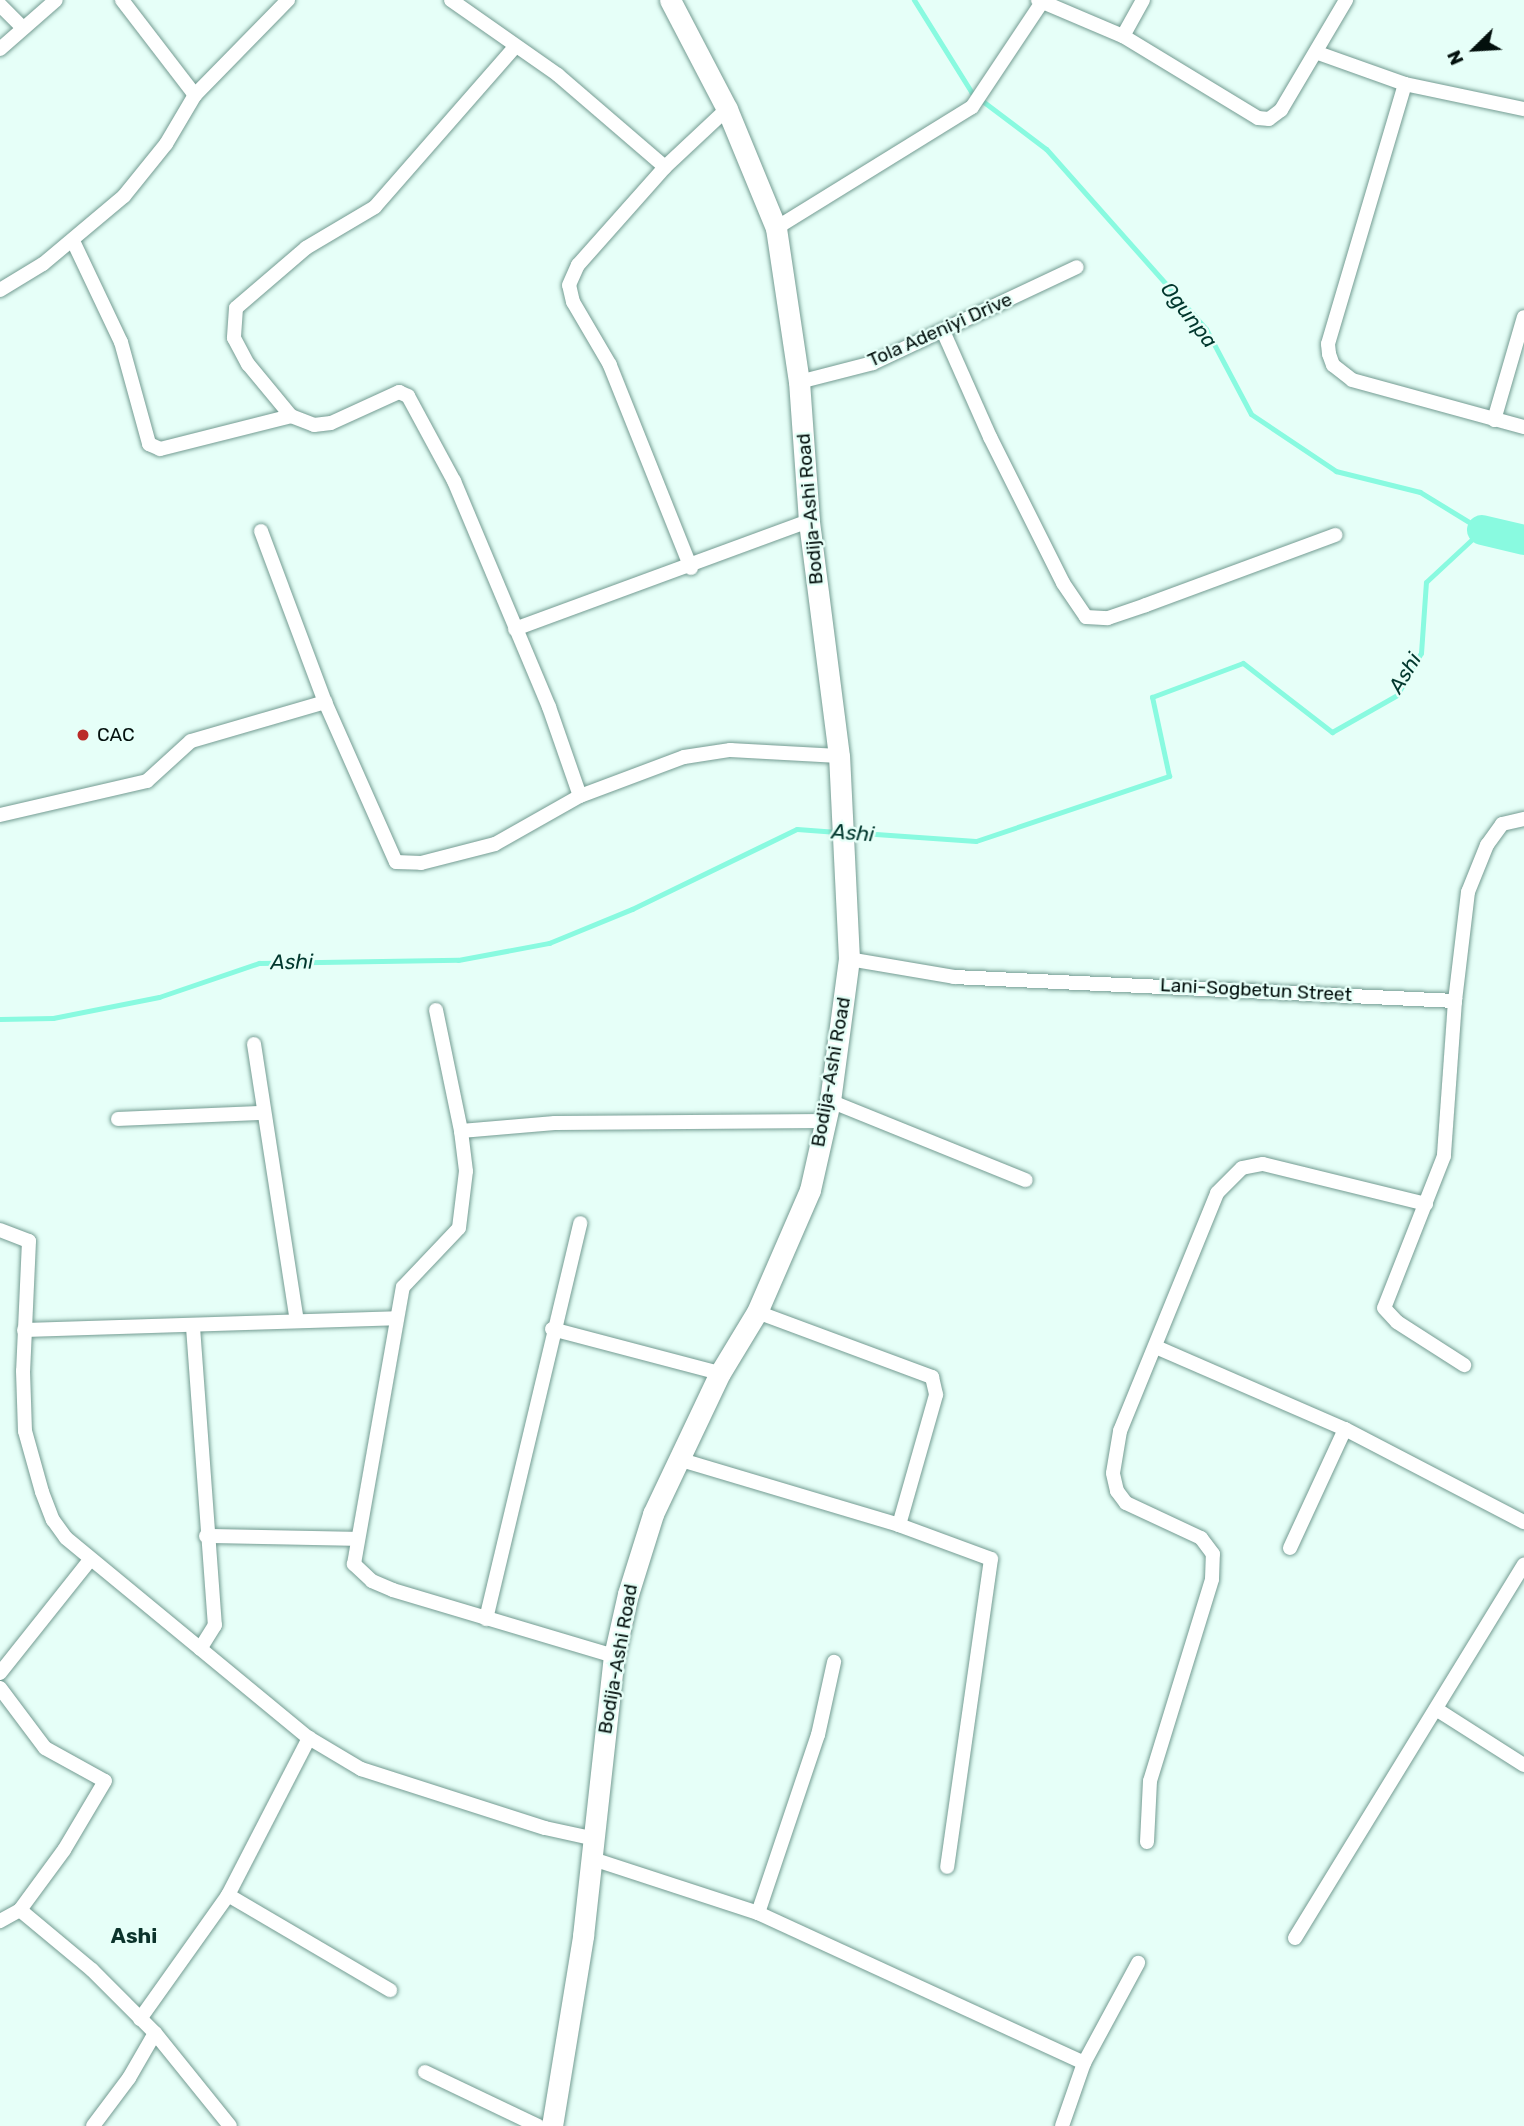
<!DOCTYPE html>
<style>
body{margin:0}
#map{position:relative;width:1524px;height:2126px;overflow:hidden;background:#e6fff8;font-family:Rubik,sans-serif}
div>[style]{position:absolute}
.stream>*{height:5px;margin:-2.5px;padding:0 2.5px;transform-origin:2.5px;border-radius:2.5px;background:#89fae0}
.river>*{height:30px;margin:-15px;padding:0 15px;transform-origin:15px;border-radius:15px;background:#89fae0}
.roads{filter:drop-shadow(0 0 2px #749c92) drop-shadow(0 0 2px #749c92)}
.street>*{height:14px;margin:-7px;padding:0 7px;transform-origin:7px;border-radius:7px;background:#fff}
.secondary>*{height:21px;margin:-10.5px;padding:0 10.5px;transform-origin:10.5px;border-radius:10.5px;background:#fff}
.dots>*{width:19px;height:19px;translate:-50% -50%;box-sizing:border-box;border:4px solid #e6fff8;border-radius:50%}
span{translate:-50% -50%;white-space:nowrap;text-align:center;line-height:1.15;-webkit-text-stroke:5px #e6fff8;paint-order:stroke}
.street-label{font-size:19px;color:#03100d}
.poi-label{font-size:19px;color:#03100d}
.left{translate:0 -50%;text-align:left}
.water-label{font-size:21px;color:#00372d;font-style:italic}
.neighbourhood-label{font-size:21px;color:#0b332b;font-weight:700}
.north{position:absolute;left:1440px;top:14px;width:70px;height:70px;-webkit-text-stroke:5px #e6fff8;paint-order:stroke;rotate:246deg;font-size:19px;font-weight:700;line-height:28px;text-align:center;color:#03100d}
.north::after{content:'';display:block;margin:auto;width:24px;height:32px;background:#03100d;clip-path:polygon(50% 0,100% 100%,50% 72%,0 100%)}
</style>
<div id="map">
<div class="stream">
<i style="left:847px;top:832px;width:129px;rotate:4deg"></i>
<i style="left:976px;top:841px;width:204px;rotate:-18.6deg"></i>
<i style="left:1169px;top:776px;width:81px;rotate:-102.1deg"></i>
<i style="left:1152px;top:697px;width:97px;rotate:-20.5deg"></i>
<i style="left:1243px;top:663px;width:113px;rotate:37.8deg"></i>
<i style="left:1332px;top:732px;width:75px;rotate:-29.6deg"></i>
<i style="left:1397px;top:695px;width:48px;rotate:-60.3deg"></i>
<i style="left:1421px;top:653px;width:71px;rotate:-86deg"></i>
<i style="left:1426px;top:582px;width:76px;rotate:-42.9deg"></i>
<i style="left:1482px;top:530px;width:73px;rotate:-148.5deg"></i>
<i style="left:1420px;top:492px;width:87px;rotate:-166deg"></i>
<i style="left:1336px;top:471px;width:102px;rotate:-146.2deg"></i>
<i style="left:1251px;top:414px;width:96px;rotate:-117.9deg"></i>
<i style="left:1206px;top:329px;width:241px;rotate:-131.6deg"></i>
<i style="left:1046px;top:149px;width:93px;rotate:-142.9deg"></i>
<i style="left:972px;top:93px;width:110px;rotate:-121.9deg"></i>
<i style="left:0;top:1019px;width:53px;rotate:-1.1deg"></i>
<i style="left:53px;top:1018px;width:108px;rotate:-11.2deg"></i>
<i style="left:159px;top:997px;width:106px;rotate:-18.8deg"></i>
<i style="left:259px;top:963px;width:199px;rotate:-0.9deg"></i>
<i style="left:458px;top:960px;width:93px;rotate:-10.6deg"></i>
<i style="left:549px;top:943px;width:90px;rotate:-22.3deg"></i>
<i style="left:632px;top:909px;width:183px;rotate:-25.9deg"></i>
<i style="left:797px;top:829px;width:40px;rotate:4.3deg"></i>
</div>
<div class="river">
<i style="left:1482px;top:530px;width:43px;rotate:13.4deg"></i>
</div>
<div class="roads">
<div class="street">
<i style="left:122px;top:0;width:120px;rotate:52.5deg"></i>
<i style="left:451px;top:0;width:131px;rotate:35deg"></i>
<i style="left:558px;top:75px;width:141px;rotate:40.7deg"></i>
<i style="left:1038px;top:0;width:92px;rotate:23deg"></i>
<i style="left:1123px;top:36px;width:158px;rotate:31.3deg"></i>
<i style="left:1258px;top:118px;width:11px;rotate:5deg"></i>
<i style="left:1269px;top:119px;width:15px;rotate:-37deg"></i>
<i style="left:1281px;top:110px;width:128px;rotate:-59.4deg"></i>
<i style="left:0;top:5px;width:31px;rotate:45deg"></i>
<i style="left:1123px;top:36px;width:41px;rotate:-60.9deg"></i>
<i style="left:514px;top:48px;width:211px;rotate:131.2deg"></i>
<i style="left:375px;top:207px;width:80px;rotate:149.3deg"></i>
<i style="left:306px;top:248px;width:92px;rotate:139.4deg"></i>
<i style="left:236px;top:308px;width:30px;rotate:94deg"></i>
<i style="left:234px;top:338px;width:30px;rotate:62deg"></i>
<i style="left:248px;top:364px;width:67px;rotate:50.4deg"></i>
<i style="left:291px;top:416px;width:25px;rotate:21deg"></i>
<i style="left:314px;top:425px;width:17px;rotate:-7deg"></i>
<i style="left:331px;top:423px;width:75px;rotate:-24.5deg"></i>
<i style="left:399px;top:392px;width:10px;rotate:24deg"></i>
<i style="left:408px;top:396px;width:97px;rotate:61.6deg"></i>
<i style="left:454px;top:481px;width:245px;rotate:67.2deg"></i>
<i style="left:549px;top:707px;width:94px;rotate:70.8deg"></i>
<i style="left:0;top:49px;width:74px;rotate:-41.2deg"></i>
<i style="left:1318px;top:53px;width:92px;rotate:19.6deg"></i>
<i style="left:1405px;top:84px;width:122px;rotate:11.9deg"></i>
<i style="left:1405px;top:84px;width:271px;rotate:106.5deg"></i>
<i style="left:1328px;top:344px;width:10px;rotate:84deg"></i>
<i style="left:1329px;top:354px;width:12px;rotate:70deg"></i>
<i style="left:1333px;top:365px;width:24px;rotate:38deg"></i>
<i style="left:1352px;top:380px;width:178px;rotate:15.3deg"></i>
<i style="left:776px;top:228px;width:230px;rotate:-31.7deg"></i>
<i style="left:972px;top:107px;width:126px;rotate:-56.3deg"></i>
<i style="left:73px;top:241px;width:112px;rotate:64.6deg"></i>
<i style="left:121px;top:342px;width:106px;rotate:74.6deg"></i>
<i style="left:149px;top:444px;width:12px;rotate:24deg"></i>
<i style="left:160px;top:449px;width:135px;rotate:-14.1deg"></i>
<i style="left:0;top:290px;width:50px;rotate:-31.2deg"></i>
<i style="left:43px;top:264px;width:106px;rotate:-40deg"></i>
<i style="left:124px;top:196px;width:67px;rotate:-51.1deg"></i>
<i style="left:166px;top:144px;width:57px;rotate:-59.4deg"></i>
<i style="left:195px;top:95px;width:133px;rotate:-45.6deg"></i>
<i style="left:943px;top:331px;width:116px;rotate:66.1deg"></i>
<i style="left:990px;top:437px;width:163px;rotate:63.4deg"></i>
<i style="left:1063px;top:583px;width:41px;rotate:55.9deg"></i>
<i style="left:1086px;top:617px;width:22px;rotate:3deg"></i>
<i style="left:1108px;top:618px;width:40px;rotate:-18.9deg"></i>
<i style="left:1146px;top:605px;width:202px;rotate:-20.3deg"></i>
<i style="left:799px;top:382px;width:76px;rotate:-14.4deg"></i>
<i style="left:873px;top:363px;width:225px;rotate:-25.2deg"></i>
<i style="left:1494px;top:420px;width:107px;rotate:-73.8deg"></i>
<i style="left:261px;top:531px;width:183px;rotate:69.5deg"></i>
<i style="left:325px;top:702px;width:175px;rotate:66.1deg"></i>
<i style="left:396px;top:862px;width:25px;rotate:2deg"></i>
<i style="left:421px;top:863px;width:76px;rotate:-14.4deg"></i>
<i style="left:495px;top:844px;width:98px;rotate:-29.5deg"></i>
<i style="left:580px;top:796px;width:111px;rotate:-20.6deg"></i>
<i style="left:684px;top:757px;width:47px;rotate:-8.7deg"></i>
<i style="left:730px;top:750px;width:109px;rotate:3.2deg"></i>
<i style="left:691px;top:568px;width:219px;rotate:-111.8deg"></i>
<i style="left:610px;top:365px;width:73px;rotate:-120.4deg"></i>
<i style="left:573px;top:302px;width:17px;rotate:-103deg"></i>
<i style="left:569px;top:285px;width:22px;rotate:-66deg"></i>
<i style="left:578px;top:265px;width:131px;rotate:-48.4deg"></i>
<i style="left:665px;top:167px;width:85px;rotate:-43.1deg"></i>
<i style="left:515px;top:629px;width:313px;rotate:-20.2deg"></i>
<i style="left:0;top:815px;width:151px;rotate:-13deg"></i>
<i style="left:147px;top:781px;width:59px;rotate:-42.3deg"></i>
<i style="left:191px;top:741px;width:140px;rotate:-16.2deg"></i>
<i style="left:849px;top:959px;width:107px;rotate:9.7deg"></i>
<i style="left:954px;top:977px;width:502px;rotate:2.74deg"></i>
<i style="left:1455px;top:1001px;width:110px;rotate:-83.2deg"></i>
<i style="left:1468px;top:892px;width:51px;rotate:-68deg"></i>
<i style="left:1487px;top:845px;width:26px;rotate:-54deg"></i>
<i style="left:1502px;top:824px;width:23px;rotate:-13deg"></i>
<i style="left:1455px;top:1001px;width:155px;rotate:94.1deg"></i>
<i style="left:1444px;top:1156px;width:163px;rotate:111.5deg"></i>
<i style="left:1384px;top:1308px;width:19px;rotate:47deg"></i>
<i style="left:1397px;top:1322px;width:80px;rotate:32.7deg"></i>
<i style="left:436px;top:1010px;width:124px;rotate:78.3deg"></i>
<i style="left:254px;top:1044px;width:280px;rotate:81.2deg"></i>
<i style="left:830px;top:1101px;width:211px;rotate:22deg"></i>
<i style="left:118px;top:1119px;width:146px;rotate:-2.4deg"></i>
<i style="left:0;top:1230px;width:31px;rotate:21deg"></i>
<i style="left:29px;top:1241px;width:130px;rotate:92.6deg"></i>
<i style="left:23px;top:1371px;width:60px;rotate:88.1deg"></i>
<i style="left:25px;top:1431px;width:63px;rotate:74.4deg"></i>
<i style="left:42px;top:1492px;width:30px;rotate:69deg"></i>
<i style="left:53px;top:1520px;width:22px;rotate:54deg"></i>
<i style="left:66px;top:1538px;width:315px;rotate:39.5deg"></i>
<i style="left:309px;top:1738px;width:61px;rotate:30.8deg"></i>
<i style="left:361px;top:1769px;width:193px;rotate:17.8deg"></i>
<i style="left:545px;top:1828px;width:51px;rotate:12.4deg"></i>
<i style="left:757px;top:1312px;width:187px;rotate:20.4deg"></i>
<i style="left:932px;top:1377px;width:18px;rotate:77deg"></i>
<i style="left:936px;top:1395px;width:135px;rotate:105.9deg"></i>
<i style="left:193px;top:1327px;width:299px;rotate:85.8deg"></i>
<i style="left:215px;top:1625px;width:28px;rotate:122deg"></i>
<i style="left:552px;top:1329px;width:174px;rotate:14.7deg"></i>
<i style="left:24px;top:1330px;width:373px;rotate:-1.8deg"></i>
<i style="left:1156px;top:1347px;width:206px;rotate:23.5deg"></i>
<i style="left:1345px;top:1429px;width:202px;rotate:27.5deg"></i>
<i style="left:678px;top:1459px;width:231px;rotate:16.6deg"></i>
<i style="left:899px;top:1525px;width:98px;rotate:20.3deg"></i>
<i style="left:991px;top:1559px;width:311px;rotate:98.1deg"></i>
<i style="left:206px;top:1536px;width:150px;rotate:1.1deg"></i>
<i style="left:1290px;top:1548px;width:131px;rotate:-65.2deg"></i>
<i style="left:486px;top:1619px;width:407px;rotate:-76.6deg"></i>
<i style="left:614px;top:1656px;width:231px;rotate:-163.4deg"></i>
<i style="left:393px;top:1590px;width:23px;rotate:-157deg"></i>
<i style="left:372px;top:1581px;width:25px;rotate:-137deg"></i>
<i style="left:354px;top:1564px;width:281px;rotate:-80deg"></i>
<i style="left:403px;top:1287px;width:81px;rotate:-46.5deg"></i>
<i style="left:459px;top:1228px;width:57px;rotate:-83deg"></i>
<i style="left:466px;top:1171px;width:40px;rotate:-97.1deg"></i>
<i style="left:461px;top:1131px;width:94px;rotate:-4.9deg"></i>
<i style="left:555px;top:1123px;width:269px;rotate:-0.4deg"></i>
<i style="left:0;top:1673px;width:143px;rotate:-51.5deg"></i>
<i style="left:0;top:1688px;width:75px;rotate:53.1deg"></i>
<i style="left:45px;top:1748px;width:68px;rotate:28.8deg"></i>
<i style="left:105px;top:1781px;width:80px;rotate:120.7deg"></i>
<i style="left:64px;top:1850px;width:74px;rotate:126.3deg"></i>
<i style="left:20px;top:1910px;width:23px;rotate:151deg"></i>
<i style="left:1436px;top:1709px;width:104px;rotate:32.5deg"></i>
<i style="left:1147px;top:1842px;width:61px;rotate:-87.2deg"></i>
<i style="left:1150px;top:1781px;width:211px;rotate:-72.9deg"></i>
<i style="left:1212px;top:1579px;width:25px;rotate:-88deg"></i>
<i style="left:1213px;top:1554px;width:20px;rotate:-127deg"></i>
<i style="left:1201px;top:1538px;width:83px;rotate:-155deg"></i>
<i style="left:1126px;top:1503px;width:15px;rotate:-127deg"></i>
<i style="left:1117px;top:1491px;width:18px;rotate:-103deg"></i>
<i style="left:1113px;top:1473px;width:43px;rotate:-80.5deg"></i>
<i style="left:1120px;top:1431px;width:257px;rotate:-67.8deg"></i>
<i style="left:1217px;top:1193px;width:35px;rotate:-45deg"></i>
<i style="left:1242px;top:1168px;width:21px;rotate:-11deg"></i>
<i style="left:1263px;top:1164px;width:168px;rotate:13.8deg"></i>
<i style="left:593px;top:1859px;width:174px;rotate:18.1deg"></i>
<i style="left:758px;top:1913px;width:359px;rotate:24.7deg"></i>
<i style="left:228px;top:1895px;width:188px;rotate:30.4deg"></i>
<i style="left:20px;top:1910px;width:94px;rotate:39.8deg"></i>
<i style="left:92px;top:1970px;width:89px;rotate:45deg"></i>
<i style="left:155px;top:2033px;width:119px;rotate:51.1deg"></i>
<i style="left:758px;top:1913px;width:188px;rotate:-71.4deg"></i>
<i style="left:818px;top:1735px;width:75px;rotate:-77.6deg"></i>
<i style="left:1295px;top:1938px;width:438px;rotate:-58.5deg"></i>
<i style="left:140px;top:2019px;width:152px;rotate:-54.6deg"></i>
<i style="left:228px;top:1895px;width:177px;rotate:-62.7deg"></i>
<i style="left:425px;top:2072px;width:125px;rotate:25.5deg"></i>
<i style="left:93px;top:2126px;width:60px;rotate:-53.1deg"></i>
<i style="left:129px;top:2078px;width:52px;rotate:-60deg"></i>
<i style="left:1062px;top:2126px;width:67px;rotate:-70.8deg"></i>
<i style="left:1084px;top:2063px;width:114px;rotate:-61.6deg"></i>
</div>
<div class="secondary">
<i style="left:552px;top:2126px;width:193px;rotate:-80.7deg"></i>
<i style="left:583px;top:1936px;width:282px;rotate:-83.7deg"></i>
<i style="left:614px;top:1656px;width:64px;rotate:-77.3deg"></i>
<i style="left:628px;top:1594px;width:84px;rotate:-72.6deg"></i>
<i style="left:653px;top:1514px;width:156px;rotate:-64.6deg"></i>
<i style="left:720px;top:1373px;width:71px;rotate:-58.8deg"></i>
<i style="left:757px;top:1312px;width:133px;rotate:-66.5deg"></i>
<i style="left:810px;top:1190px;width:91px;rotate:-77.3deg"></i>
<i style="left:830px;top:1101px;width:143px;rotate:-82.4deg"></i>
<i style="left:849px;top:959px;width:203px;rotate:-92.8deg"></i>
<i style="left:839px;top:756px;width:237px;rotate:-97.3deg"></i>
<i style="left:809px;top:521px;width:139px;rotate:-94.1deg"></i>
<i style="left:799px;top:382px;width:156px;rotate:-98.5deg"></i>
<i style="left:776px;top:228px;width:129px;rotate:-112.4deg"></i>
<i style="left:727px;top:109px;width:123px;rotate:-117.6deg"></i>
</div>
</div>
<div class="dots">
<i style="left:83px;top:735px;background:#ba2b28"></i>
</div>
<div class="street-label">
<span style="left:940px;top:330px;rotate:-24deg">Tola Adeniyi Drive</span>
<span style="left:810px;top:509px;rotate:-95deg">Bodija-Ashi Road</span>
<span style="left:1256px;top:990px;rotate:3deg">Lani-Sogbetun Street</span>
<span style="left:831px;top:1072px;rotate:-80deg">Bodija-Ashi Road</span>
<span style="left:618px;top:1659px;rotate:-80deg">Bodija-Ashi Road</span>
</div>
<div class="poi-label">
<span class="left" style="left:97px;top:735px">CAC</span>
</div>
<div class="water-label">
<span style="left:1189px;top:315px;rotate:52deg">Ogunpa</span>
<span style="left:1405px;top:673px;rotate:-59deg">Ashi</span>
<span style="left:853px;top:833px;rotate:4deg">Ashi</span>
<span style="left:292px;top:962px;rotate:-1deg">Ashi</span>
</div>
<div class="neighbourhood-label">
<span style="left:134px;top:1936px">Ashi</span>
</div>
<div class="north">N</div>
</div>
